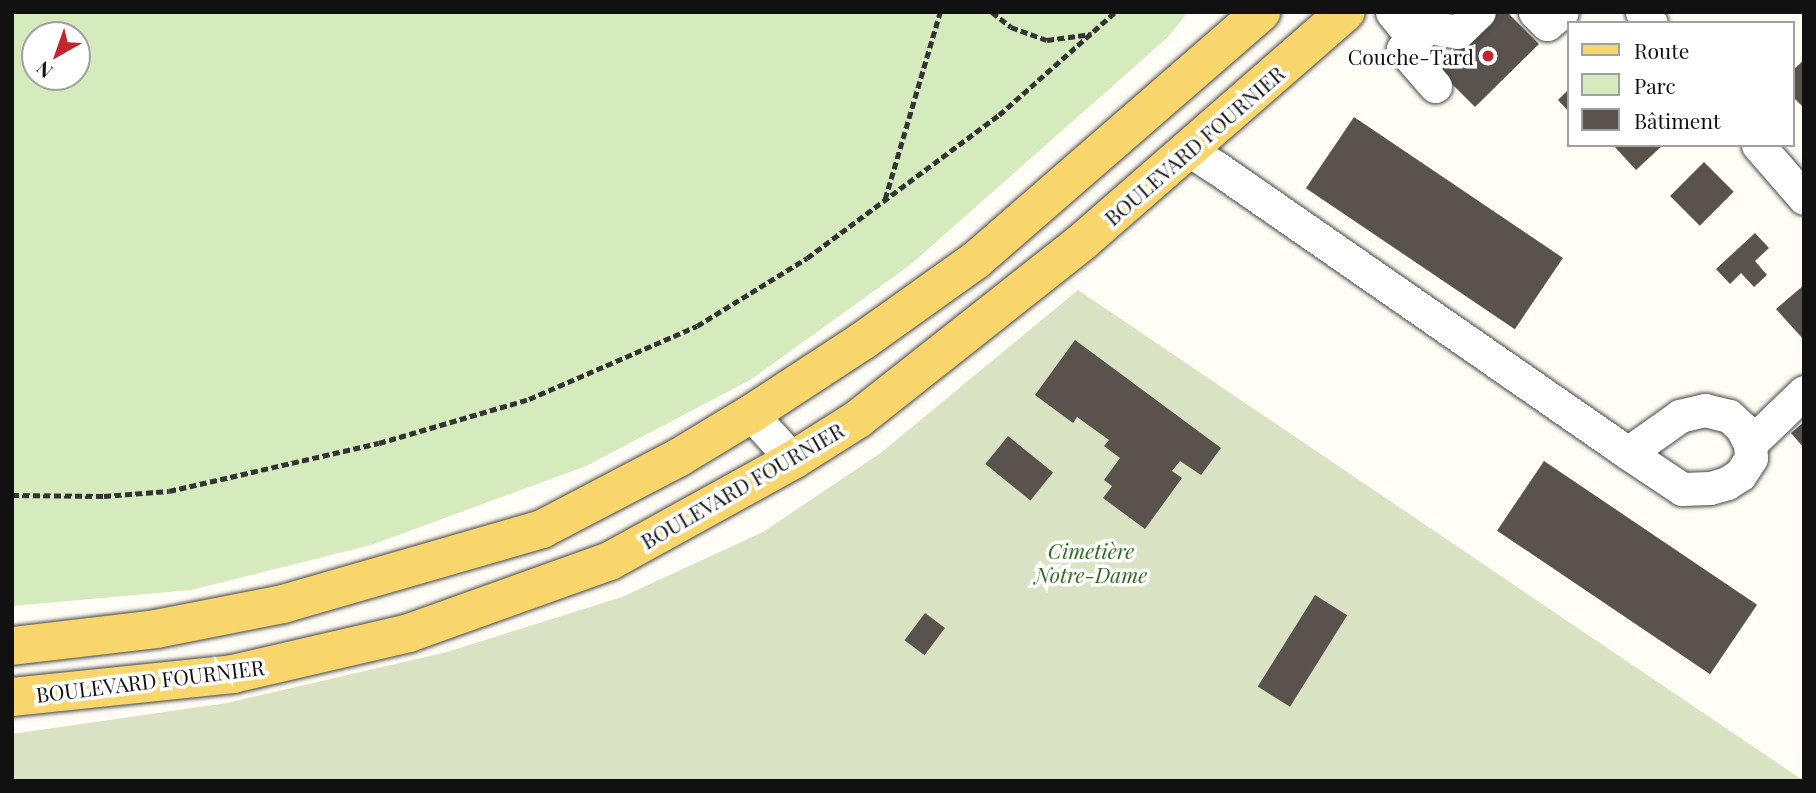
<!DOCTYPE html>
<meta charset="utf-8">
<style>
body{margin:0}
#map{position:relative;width:1816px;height:793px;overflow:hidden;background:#fffdf5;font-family:"Playfair Display",serif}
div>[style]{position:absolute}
.green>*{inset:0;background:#d5ebbd}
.cemetery>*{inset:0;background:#d9e3c4}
.building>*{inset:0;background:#5a524d;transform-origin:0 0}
.path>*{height:4.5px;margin-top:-2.25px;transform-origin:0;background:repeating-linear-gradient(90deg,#333 0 7px,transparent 0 10.5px)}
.roads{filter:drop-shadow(0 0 2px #444) drop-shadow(0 0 2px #444)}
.minor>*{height:33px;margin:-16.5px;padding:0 16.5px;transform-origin:16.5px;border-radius:16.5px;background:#fff}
.major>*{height:38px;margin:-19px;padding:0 19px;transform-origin:19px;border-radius:19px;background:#f9d66b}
.dots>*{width:19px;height:19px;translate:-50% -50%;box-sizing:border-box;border:4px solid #fff;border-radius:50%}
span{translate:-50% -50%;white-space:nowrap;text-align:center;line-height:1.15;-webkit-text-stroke:7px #fff;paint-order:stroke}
.poi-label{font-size:21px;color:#111}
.right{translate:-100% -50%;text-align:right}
.street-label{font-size:21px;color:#111}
.park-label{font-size:21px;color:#2f6b1f;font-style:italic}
.frame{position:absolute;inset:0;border:14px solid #111;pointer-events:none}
.legend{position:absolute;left:1567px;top:21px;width:228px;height:126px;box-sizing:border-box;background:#fff;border:2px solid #a0a0a0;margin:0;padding:9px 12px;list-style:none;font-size:21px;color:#111}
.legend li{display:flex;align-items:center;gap:14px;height:35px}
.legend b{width:35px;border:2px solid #a0a0a0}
.north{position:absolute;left:21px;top:21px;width:70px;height:70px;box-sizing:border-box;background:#fff;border:2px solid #a0a0a0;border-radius:50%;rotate:220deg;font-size:19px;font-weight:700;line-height:28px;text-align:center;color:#111}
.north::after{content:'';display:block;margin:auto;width:24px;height:32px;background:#c4262e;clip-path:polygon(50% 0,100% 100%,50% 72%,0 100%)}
</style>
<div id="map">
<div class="green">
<i style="clip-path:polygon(evenodd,12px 12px,1188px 12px,1168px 37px,910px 265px,750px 380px,586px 466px,371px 545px,191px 590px,12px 606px,12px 12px,35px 35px,77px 35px,77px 77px,35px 77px,35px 35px)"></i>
</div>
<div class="cemetery">
<i style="clip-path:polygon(1078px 290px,1804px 781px,12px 781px,12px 734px,227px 703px,447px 652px,622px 597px,763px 532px,882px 452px)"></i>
</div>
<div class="building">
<i style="clip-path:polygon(1493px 12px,1507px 12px,1539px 44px,1475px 107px,1436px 68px)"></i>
<i style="clip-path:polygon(1804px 60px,1804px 108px,1793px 97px,1793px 70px)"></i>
<i style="clip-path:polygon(1569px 89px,1569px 112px,1558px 100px)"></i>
<i style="left:1354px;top:117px;width:252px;height:86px;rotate:34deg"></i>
<i style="clip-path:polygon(1613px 145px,1663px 145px,1636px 170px)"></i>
<i style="left:1704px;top:162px;width:42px;height:48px;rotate:45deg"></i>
<i style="clip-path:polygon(1755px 233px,1769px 248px,1755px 261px,1767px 275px,1754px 287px,1741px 273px,1730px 284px,1716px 269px)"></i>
<i style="clip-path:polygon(1804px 285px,1804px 340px,1776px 309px)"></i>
<i style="clip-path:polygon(1075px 340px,1221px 448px,1201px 475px,1180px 461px,1172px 471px,1182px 478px,1145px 529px,1103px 498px,1112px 486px,1104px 480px,1120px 458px,1104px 446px,1109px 440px,1077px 417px,1073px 423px,1035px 395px)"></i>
<i style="clip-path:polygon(1804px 422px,1804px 448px,1791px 433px)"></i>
<i style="left:1008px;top:436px;width:58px;height:36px;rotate:39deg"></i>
<i style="left:1544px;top:461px;width:257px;height:84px;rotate:34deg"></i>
<i style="left:1315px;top:595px;width:38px;height:108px;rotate:32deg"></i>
<i style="left:925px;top:613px;width:25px;height:34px;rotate:37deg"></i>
</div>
<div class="path">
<i style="left:992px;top:12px;width:24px;rotate:38deg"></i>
<i style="left:1011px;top:27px;width:38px;rotate:20deg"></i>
<i style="left:1047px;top:40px;width:45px;rotate:-7.6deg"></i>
<i style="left:885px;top:199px;width:195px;rotate:-73.6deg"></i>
<i style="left:12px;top:495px;width:92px;rotate:0.6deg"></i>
<i style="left:104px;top:496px;width:65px;rotate:-4.4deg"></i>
<i style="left:169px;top:491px;width:215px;rotate:-12.9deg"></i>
<i style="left:379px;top:443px;width:156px;rotate:-16.3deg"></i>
<i style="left:529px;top:399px;width:183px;rotate:-23.5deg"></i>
<i style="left:697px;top:326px;width:129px;rotate:-31.7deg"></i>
<i style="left:807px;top:258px;width:239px;rotate:-36.7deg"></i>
<i style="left:999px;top:115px;width:155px;rotate:-41.6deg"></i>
</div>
<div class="roads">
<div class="minor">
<i style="left:1392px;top:12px;width:35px;rotate:51deg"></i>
<i style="left:1428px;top:12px;width:15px;rotate:90deg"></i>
<i style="left:1428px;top:27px;width:30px;rotate:9deg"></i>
<i style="left:1458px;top:32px;width:29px;rotate:-44deg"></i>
<i style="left:1535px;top:12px;width:17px;rotate:45deg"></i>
<i style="left:1547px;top:24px;width:19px;rotate:-39deg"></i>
<i style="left:1642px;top:12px;width:14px;rotate:51deg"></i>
<i style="left:1428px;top:27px;width:33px;rotate:139deg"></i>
<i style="left:1403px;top:49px;width:49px;rotate:49.1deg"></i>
<i style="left:1758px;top:145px;width:70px;rotate:49deg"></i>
<i style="left:1189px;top:150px;width:33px;rotate:33deg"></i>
<i style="left:1217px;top:168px;width:500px;rotate:34.74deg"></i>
<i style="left:1628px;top:453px;width:65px;rotate:33.7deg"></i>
<i style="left:1682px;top:489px;width:28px;rotate:-2deg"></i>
<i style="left:1710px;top:488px;width:18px;rotate:-16deg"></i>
<i style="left:1727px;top:483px;width:15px;rotate:-32deg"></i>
<i style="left:1740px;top:475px;width:20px;rotate:-57deg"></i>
<i style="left:1751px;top:458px;width:14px;rotate:-94deg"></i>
<i style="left:1750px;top:444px;width:18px;rotate:-117deg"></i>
<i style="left:1742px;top:428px;width:18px;rotate:-137deg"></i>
<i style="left:1729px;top:416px;width:25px;rotate:-166deg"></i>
<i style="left:1705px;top:410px;width:26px;rotate:167deg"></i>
<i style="left:1680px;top:416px;width:64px;rotate:144.6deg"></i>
<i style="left:751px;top:414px;width:62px;rotate:47.6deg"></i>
<i style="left:1750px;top:444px;width:75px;rotate:-43.9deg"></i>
</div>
<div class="major">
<i style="left:12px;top:646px;width:145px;rotate:-6.7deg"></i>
<i style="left:156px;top:629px;width:129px;rotate:-11.1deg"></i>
<i style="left:283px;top:604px;width:270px;rotate:-16.1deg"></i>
<i style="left:542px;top:529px;width:153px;rotate:-27.6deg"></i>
<i style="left:678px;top:458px;width:85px;rotate:-31.1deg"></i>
<i style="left:751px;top:414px;width:135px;rotate:-33.2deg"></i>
<i style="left:864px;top:340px;width:138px;rotate:-35.5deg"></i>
<i style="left:976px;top:260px;width:378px;rotate:-41deg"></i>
<i style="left:12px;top:697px;width:222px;rotate:-5.9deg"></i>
<i style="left:233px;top:674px;width:181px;rotate:-13.1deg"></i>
<i style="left:409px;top:633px;width:214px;rotate:-19.7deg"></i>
<i style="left:610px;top:561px;width:209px;rotate:-28.9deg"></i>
<i style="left:793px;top:460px;width:77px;rotate:-32.2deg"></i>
<i style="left:858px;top:419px;width:285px;rotate:-38.3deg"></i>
<i style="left:1082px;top:242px;width:350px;rotate:-41.1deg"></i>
</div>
</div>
<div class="dots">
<i style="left:1488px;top:56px;background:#c4262e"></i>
</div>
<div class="poi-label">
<span class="right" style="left:1474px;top:56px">Couche-Tard</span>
</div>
<div class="street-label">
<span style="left:1194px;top:145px;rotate:-41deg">BOULEVARD FOURNIER</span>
<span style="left:742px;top:485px;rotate:-30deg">BOULEVARD FOURNIER</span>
<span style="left:150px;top:680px;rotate:-7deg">BOULEVARD FOURNIER</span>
</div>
<div class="park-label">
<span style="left:1091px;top:562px">Cimetière<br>Notre-Dame</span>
</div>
<div class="frame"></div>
<ul class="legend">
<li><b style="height:9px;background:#f9d66b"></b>Route</li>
<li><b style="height:19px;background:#d5ebbd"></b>Parc</li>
<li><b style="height:19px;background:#5a524d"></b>Bâtiment</li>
</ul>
<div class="north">N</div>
</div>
